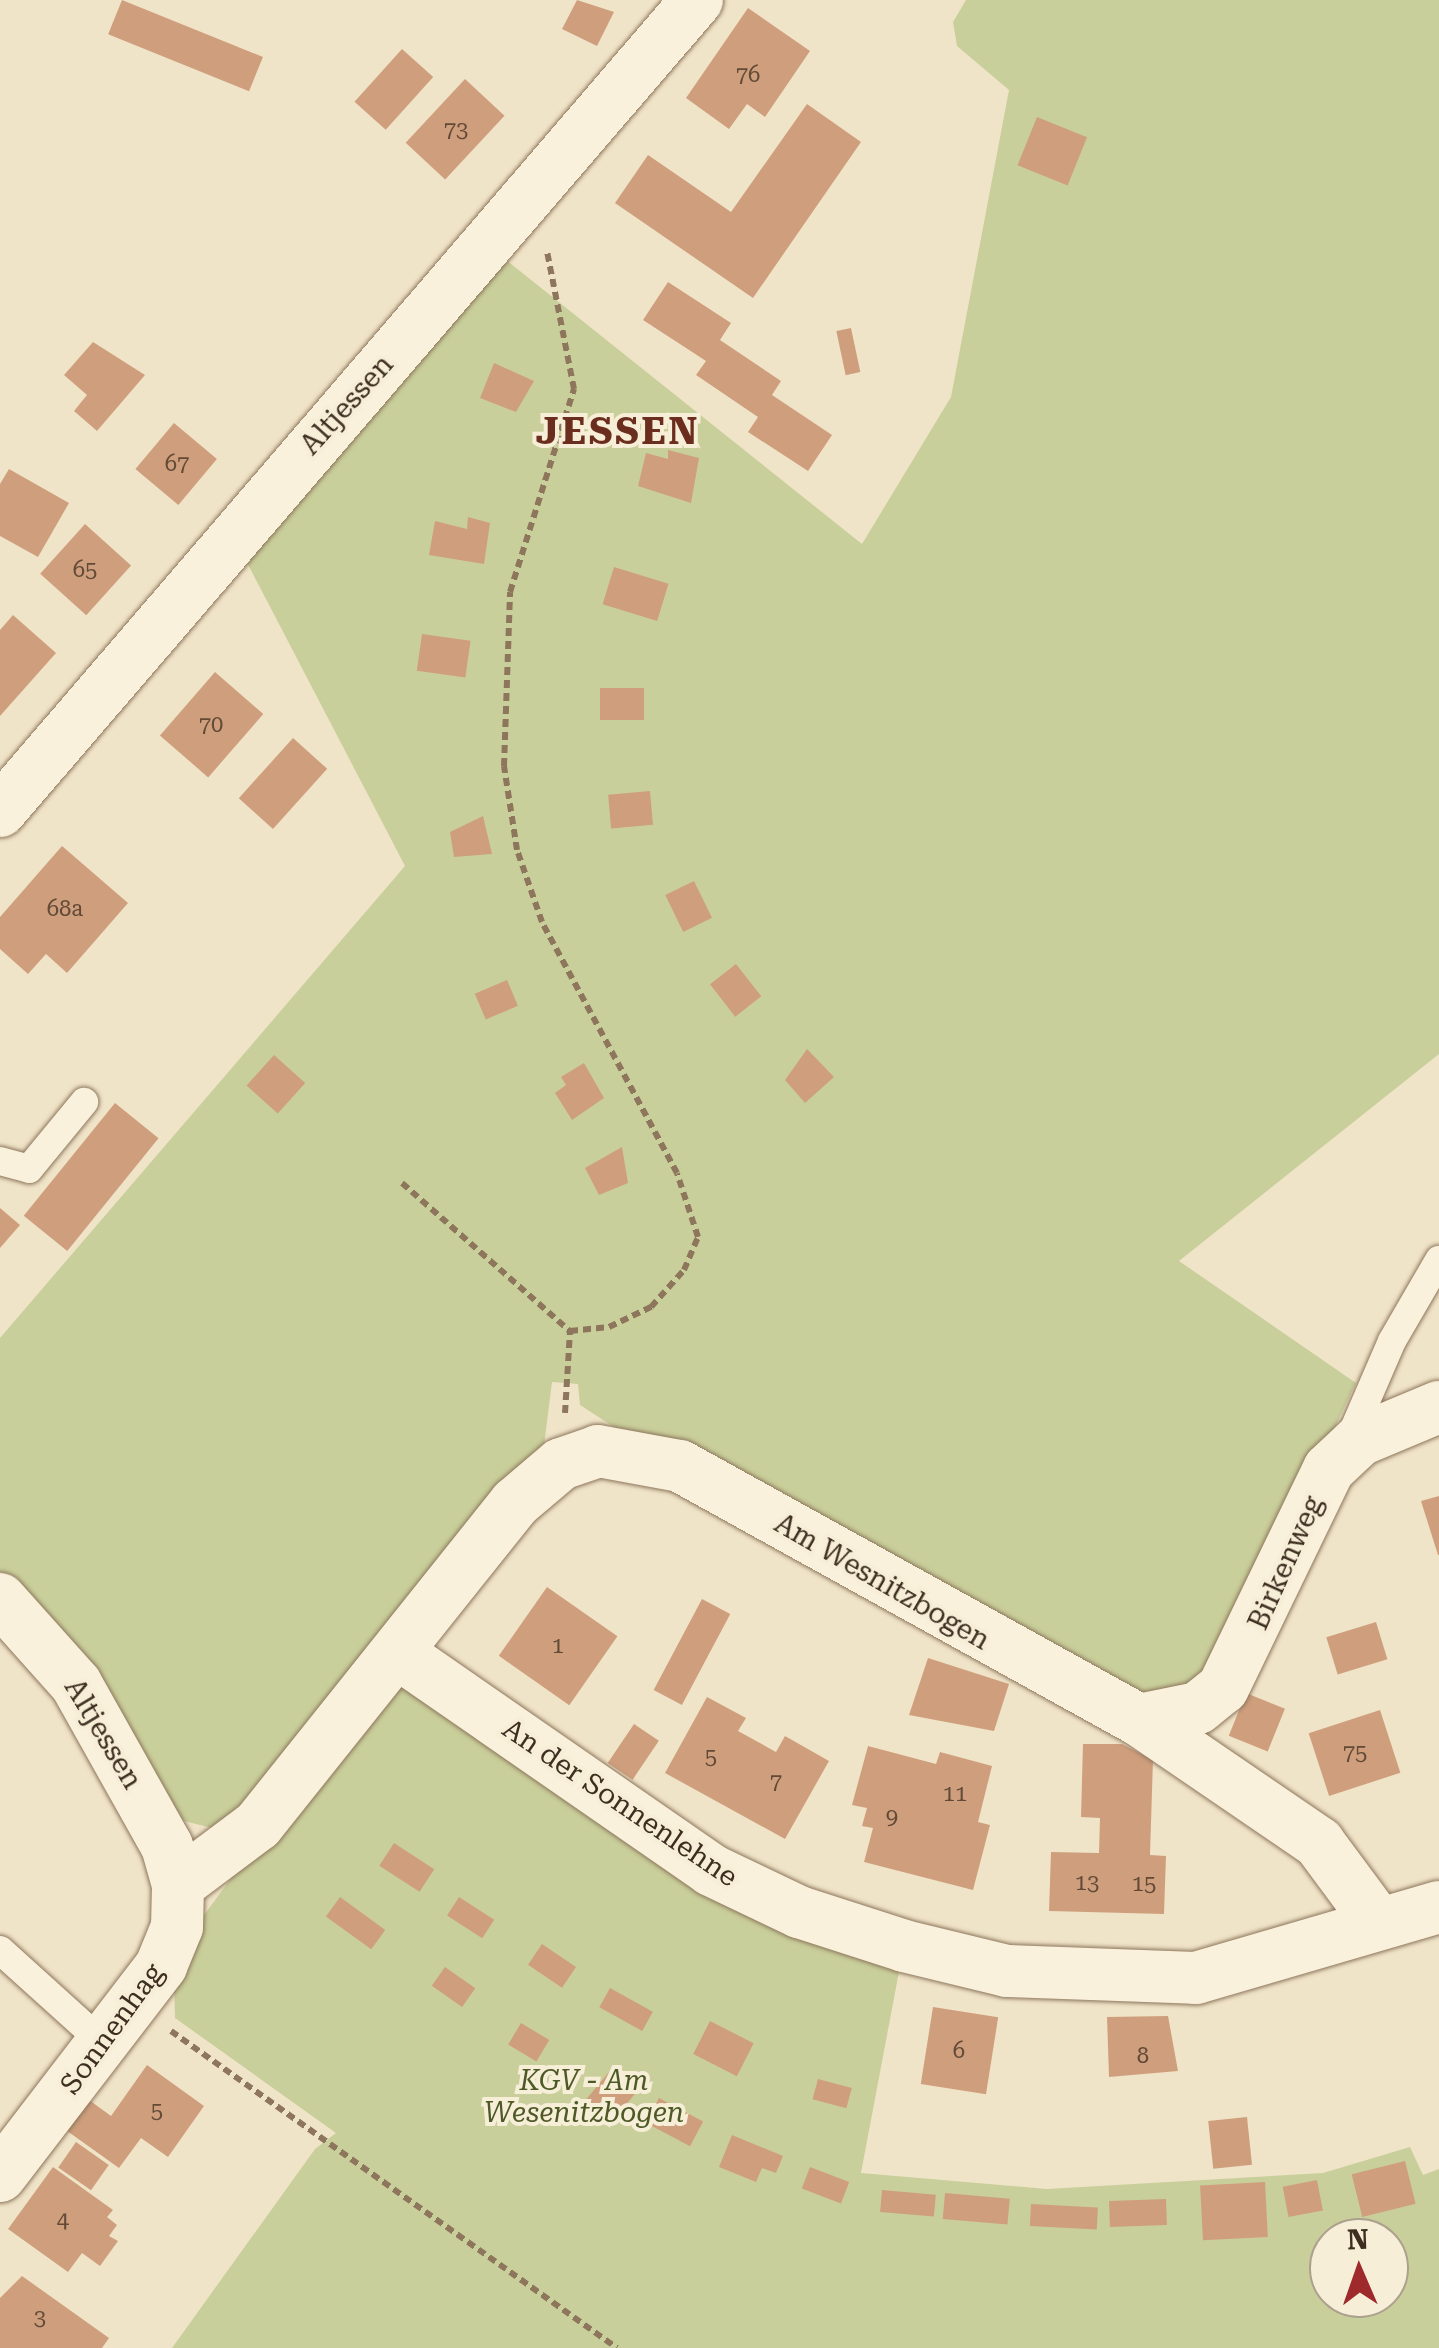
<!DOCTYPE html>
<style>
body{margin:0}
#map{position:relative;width:1439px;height:2348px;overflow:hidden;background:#f0e4c8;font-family:"Roboto Serif",serif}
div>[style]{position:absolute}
.green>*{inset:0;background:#c9cf9b}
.building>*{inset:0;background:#cf9f7d;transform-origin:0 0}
.path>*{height:6px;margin-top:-3px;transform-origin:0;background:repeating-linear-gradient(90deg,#8d765c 0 8px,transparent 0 13px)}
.roads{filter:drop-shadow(0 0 2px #8d765c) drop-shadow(0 0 2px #8d765c)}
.service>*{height:28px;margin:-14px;padding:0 14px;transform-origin:14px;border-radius:14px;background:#faf1dc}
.minor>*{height:52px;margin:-26px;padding:0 26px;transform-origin:26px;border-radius:26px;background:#faf1dc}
span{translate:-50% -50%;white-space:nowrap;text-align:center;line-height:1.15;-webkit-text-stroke:8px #f7eed8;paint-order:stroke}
.number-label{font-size:22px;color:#624a37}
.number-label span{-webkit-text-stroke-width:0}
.street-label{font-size:28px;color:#3d2e20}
.park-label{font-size:28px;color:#4d5a26;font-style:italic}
.district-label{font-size:38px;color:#6b2e1e;font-weight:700;letter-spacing:2.5px}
.north{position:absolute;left:1309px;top:2218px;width:100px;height:100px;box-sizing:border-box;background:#f7eed8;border:2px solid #ada18e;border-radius:50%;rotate:358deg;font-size:28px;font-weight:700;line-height:40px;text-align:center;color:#3d2e20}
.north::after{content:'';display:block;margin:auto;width:35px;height:45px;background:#9e2a2b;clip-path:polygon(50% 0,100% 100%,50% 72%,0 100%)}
</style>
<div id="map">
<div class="green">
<i style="clip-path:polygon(966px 0,1439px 0,1439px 1054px,1179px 1261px,1356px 1383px,1227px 1652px,1162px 1704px,617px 1429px,580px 1405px,578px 1384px,552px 1382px,544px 1446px,243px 1815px,212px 1828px,184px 1821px,0 1581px,0 1338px,405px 866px,242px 553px,505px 259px,862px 544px,951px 397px,1009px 90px,957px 46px,953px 22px)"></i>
<i style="clip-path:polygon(evenodd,400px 1676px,901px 1961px,861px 2173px,1047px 2189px,1323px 2173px,1410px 2147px,1423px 2175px,1439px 2169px,1439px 2348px,172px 2348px,315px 2149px,336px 2133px,175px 2018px,174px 1983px,188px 1937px,262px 1836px,400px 1676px,1329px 2238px,1389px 2238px,1389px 2298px,1329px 2298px,1329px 2238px)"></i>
</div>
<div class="building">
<i style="left:122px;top:0;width:152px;height:37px;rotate:22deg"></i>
<i style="clip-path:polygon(577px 0,614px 12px,597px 46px,562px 29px)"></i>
<i style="clip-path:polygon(748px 8px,810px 51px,765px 117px,747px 104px,729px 129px,686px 98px)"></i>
<i style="left:402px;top:49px;width:42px;height:71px;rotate:42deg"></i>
<i style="left:465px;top:79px;width:54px;height:87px;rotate:43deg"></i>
<i style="clip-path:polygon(807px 104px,861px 142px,753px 298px,615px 203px,648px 155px,731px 212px)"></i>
<i style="left:1037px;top:117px;width:54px;height:52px;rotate:22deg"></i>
<i style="clip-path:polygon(668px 282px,731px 323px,720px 340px,781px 381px,772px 395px,832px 435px,808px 471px,748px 432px,758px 417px,696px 375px,706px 361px,643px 320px)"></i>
<i style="left:851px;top:328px;width:45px;height:15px;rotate:78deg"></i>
<i style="clip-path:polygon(93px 342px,145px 375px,97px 431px,74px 411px,87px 395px,64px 375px)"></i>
<i style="clip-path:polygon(494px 363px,534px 381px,516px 412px,480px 398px)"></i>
<i style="left:174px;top:423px;width:56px;height:60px;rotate:40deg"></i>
<i style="clip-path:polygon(668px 450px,699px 458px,691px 503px,638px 486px,646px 453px,668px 459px)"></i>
<i style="clip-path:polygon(9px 469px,69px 503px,38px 557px,0 536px,0 484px)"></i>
<i style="clip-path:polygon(468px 517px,490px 523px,484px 564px,429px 555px,435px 521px,467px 529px)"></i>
<i style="left:85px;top:524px;width:62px;height:67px;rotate:42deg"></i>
<i style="left:614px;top:567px;width:57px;height:39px;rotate:17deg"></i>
<i style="clip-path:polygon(13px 615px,56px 653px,0 716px,0 630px)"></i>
<i style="left:422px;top:634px;width:49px;height:37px;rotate:8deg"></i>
<i style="left:215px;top:672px;width:64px;height:84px;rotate:41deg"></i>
<i style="left:644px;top:688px;width:32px;height:44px;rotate:90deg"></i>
<i style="left:293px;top:738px;width:46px;height:81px;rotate:42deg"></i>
<i style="left:650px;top:791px;width:34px;height:42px;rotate:85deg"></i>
<i style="clip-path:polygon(483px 816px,492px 854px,454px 857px,450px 832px)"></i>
<i style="clip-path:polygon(62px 846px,128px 903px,67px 973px,46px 954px,28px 974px,0 949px,0 917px)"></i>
<i style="left:694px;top:881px;width:41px;height:32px;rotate:64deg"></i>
<i style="left:736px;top:964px;width:41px;height:33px;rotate:52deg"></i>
<i style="left:507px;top:980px;width:28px;height:35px;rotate:67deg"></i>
<i style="clip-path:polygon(807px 1049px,834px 1077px,805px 1103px,785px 1080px)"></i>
<i style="left:274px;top:1055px;width:42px;height:41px;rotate:42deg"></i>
<i style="clip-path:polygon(584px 1063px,604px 1098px,572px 1120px,555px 1093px,566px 1085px,561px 1077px)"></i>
<i style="left:115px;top:1103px;width:56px;height:145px;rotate:39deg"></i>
<i style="clip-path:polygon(622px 1147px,628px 1183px,599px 1195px,585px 1168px)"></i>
<i style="clip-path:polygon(0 1208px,20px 1225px,0 1248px)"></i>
<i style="clip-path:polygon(1439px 1496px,1439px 1555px,1438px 1555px,1421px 1501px)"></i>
<i style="left:547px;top:1587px;width:86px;height:84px;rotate:35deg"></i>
<i style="left:702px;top:1599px;width:32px;height:103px;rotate:28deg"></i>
<i style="left:1376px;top:1622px;width:39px;height:52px;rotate:73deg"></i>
<i style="clip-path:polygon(928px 1658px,1009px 1684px,994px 1731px,909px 1715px)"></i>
<i style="left:1246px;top:1693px;width:42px;height:46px;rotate:22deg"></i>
<i style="clip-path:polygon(707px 1697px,746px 1718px,738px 1731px,776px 1752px,785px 1736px,829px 1761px,785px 1839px,665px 1773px)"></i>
<i style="left:1380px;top:1710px;width:66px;height:75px;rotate:72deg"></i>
<i style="left:634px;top:1724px;width:30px;height:47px;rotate:34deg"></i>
<i style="clip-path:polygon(1083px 1744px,1122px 1744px,1153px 1760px,1150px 1855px,1166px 1856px,1164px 1914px,1049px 1911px,1051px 1852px,1099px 1853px,1100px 1818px,1081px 1817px)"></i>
<i style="clip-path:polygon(868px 1746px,936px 1764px,940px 1752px,992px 1766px,978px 1822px,990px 1825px,973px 1890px,864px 1862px,873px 1828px,862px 1826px,867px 1808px,852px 1805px)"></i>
<i style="left:394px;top:1843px;width:48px;height:27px;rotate:33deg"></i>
<i style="left:340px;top:1897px;width:56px;height:24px;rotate:36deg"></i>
<i style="left:459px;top:1897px;width:42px;height:22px;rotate:33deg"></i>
<i style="left:542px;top:1944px;width:41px;height:25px;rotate:34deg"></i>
<i style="left:445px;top:1967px;width:37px;height:23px;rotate:35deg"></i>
<i style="left:610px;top:1988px;width:49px;height:22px;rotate:29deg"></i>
<i style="left:933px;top:2007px;width:66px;height:78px;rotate:9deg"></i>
<i style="clip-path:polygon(1168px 2016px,1178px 2071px,1109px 2077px,1107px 2017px)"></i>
<i style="left:710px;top:2021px;width:49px;height:37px;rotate:27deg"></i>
<i style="left:521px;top:2023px;width:33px;height:25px;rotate:31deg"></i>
<i style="clip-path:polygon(147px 2065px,204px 2106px,168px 2157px,141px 2138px,119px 2168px,63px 2128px,85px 2097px,111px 2116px)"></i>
<i style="left:609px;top:2072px;width:34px;height:40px;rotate:40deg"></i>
<i style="left:818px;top:2079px;width:35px;height:21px;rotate:15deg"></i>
<i style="left:659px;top:2098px;width:50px;height:28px;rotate:28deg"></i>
<i style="left:1247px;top:2117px;width:48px;height:39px;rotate:84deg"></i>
<i style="clip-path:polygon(732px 2135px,783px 2156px,776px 2173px,762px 2168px,756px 2182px,719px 2167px)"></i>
<i style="left:76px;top:2142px;width:40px;height:31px;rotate:35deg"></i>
<i style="left:1405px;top:2161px;width:44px;height:55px;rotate:76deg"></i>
<i style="clip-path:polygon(53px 2167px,113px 2210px,107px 2217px,117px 2225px,109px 2236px,118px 2241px,100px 2266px,82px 2253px,68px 2272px,8px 2229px)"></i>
<i style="left:810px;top:2167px;width:42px;height:23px;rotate:21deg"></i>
<i style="left:1317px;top:2180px;width:31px;height:35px;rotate:79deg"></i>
<i style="left:1265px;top:2182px;width:55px;height:65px;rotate:87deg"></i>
<i style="left:882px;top:2190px;width:54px;height:22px;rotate:5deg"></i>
<i style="left:945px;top:2193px;width:65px;height:26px;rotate:5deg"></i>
<i style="left:1166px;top:2199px;width:26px;height:57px;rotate:88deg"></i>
<i style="left:1031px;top:2204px;width:67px;height:22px;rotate:3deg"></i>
<i style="clip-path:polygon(22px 2276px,109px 2338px,102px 2348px,0 2348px,0 2298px)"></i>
</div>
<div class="path">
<i style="left:402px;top:1183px;width:224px;rotate:41.4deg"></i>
<i style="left:570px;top:1331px;width:39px;rotate:-6deg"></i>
<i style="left:609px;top:1327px;width:47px;rotate:-25.5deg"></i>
<i style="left:651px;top:1307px;width:50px;rotate:-48.3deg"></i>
<i style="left:684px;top:1270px;width:36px;rotate:-67deg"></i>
<i style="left:698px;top:1237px;width:67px;rotate:-108.2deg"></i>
<i style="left:677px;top:1173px;width:285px;rotate:-118.3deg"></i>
<i style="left:542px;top:922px;width:76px;rotate:-109.1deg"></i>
<i style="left:517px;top:850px;width:85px;rotate:-98.8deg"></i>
<i style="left:504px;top:766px;width:174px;rotate:-88deg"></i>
<i style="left:510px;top:592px;width:213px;rotate:-72.5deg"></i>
<i style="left:574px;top:389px;width:141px;rotate:-101.1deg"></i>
<i style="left:565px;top:1413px;width:82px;rotate:-86.5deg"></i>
<i style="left:171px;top:2031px;width:547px;rotate:35.4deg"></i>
</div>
<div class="roads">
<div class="service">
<i style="left:0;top:1161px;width:30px;rotate:15deg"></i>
<i style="left:29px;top:1169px;width:87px;rotate:-50.6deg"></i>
<i style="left:1347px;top:1445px;width:113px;rotate:-66.6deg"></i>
<i style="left:1392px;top:1341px;width:94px;rotate:-59.9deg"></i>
<i style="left:0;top:1950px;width:139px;rotate:42.1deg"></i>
</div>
<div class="minor">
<i style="left:0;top:811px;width:1069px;rotate:-49.32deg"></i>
<i style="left:0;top:1599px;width:114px;rotate:48.2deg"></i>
<i style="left:76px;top:1684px;width:186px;rotate:60.7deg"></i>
<i style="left:167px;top:1846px;width:41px;rotate:74.2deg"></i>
<i style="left:398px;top:1653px;width:381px;rotate:34.7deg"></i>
<i style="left:711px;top:1870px;width:98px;rotate:25.5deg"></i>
<i style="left:799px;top:1912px;width:110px;rotate:17.9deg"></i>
<i style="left:904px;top:1946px;width:106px;rotate:13.6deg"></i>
<i style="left:1007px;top:1971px;width:189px;rotate:2.1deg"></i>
<i style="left:1196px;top:1978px;width:253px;rotate:-16.3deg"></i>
<i style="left:1139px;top:1720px;width:60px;rotate:-11.5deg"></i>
<i style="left:1198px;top:1708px;width:32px;rotate:-39deg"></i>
<i style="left:1223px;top:1688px;width:243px;rotate:-64.2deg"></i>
<i style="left:1329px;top:1469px;width:42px;rotate:-43.1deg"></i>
<i style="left:1360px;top:1440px;width:86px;rotate:-22.7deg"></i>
<i style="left:0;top:2176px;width:265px;rotate:-52.5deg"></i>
<i style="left:161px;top:1966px;width:42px;rotate:-67.7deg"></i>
<i style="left:177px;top:1927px;width:42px;rotate:-88.6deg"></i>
<i style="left:178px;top:1885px;width:100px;rotate:-36.9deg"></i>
<i style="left:258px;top:1825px;width:412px;rotate:-51.4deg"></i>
<i style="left:515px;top:1503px;width:60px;rotate:-40.3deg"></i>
<i style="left:561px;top:1464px;width:39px;rotate:-19deg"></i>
<i style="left:598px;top:1451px;width:83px;rotate:10.4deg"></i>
<i style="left:680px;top:1466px;width:525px;rotate:28.96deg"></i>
<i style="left:1139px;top:1720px;width:218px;rotate:34.3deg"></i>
<i style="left:1319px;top:1843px;width:96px;rotate:53.5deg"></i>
</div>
</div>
<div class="number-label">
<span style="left:748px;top:75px">76</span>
<span style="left:456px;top:130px">73</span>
<span style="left:177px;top:464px">67</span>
<span style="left:85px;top:570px">65</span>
<span style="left:211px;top:725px">70</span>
<span style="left:65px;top:909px">68a</span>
<span style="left:558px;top:1646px">1</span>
<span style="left:1355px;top:1753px">75</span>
<span style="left:711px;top:1757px">5</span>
<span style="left:776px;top:1782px">7</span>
<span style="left:955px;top:1794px">11</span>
<span style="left:892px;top:1817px">9</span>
<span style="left:1087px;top:1883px">13</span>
<span style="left:1144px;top:1884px">15</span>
<span style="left:959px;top:2051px">6</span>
<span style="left:1143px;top:2056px">8</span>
<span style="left:157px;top:2111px">5</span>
<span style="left:63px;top:2221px">4</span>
<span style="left:40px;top:2318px">3</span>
</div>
<div class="street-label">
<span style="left:347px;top:405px;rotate:-48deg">Altjessen</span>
<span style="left:1286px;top:1563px;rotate:-66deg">Birkenweg</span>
<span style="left:882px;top:1582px;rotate:30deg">Am Wesnitzbogen</span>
<span style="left:103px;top:1734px;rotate:59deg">Altjessen</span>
<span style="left:620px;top:1803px;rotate:34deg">An der Sonnenlehne</span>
<span style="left:112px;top:2029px;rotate:-54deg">Sonnenhag</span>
</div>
<div class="park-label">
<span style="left:584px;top:2097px">KGV - Am<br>Wesenitzbogen</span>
</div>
<div class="district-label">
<span style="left:618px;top:432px">JESSEN</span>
</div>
<div class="north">N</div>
</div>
